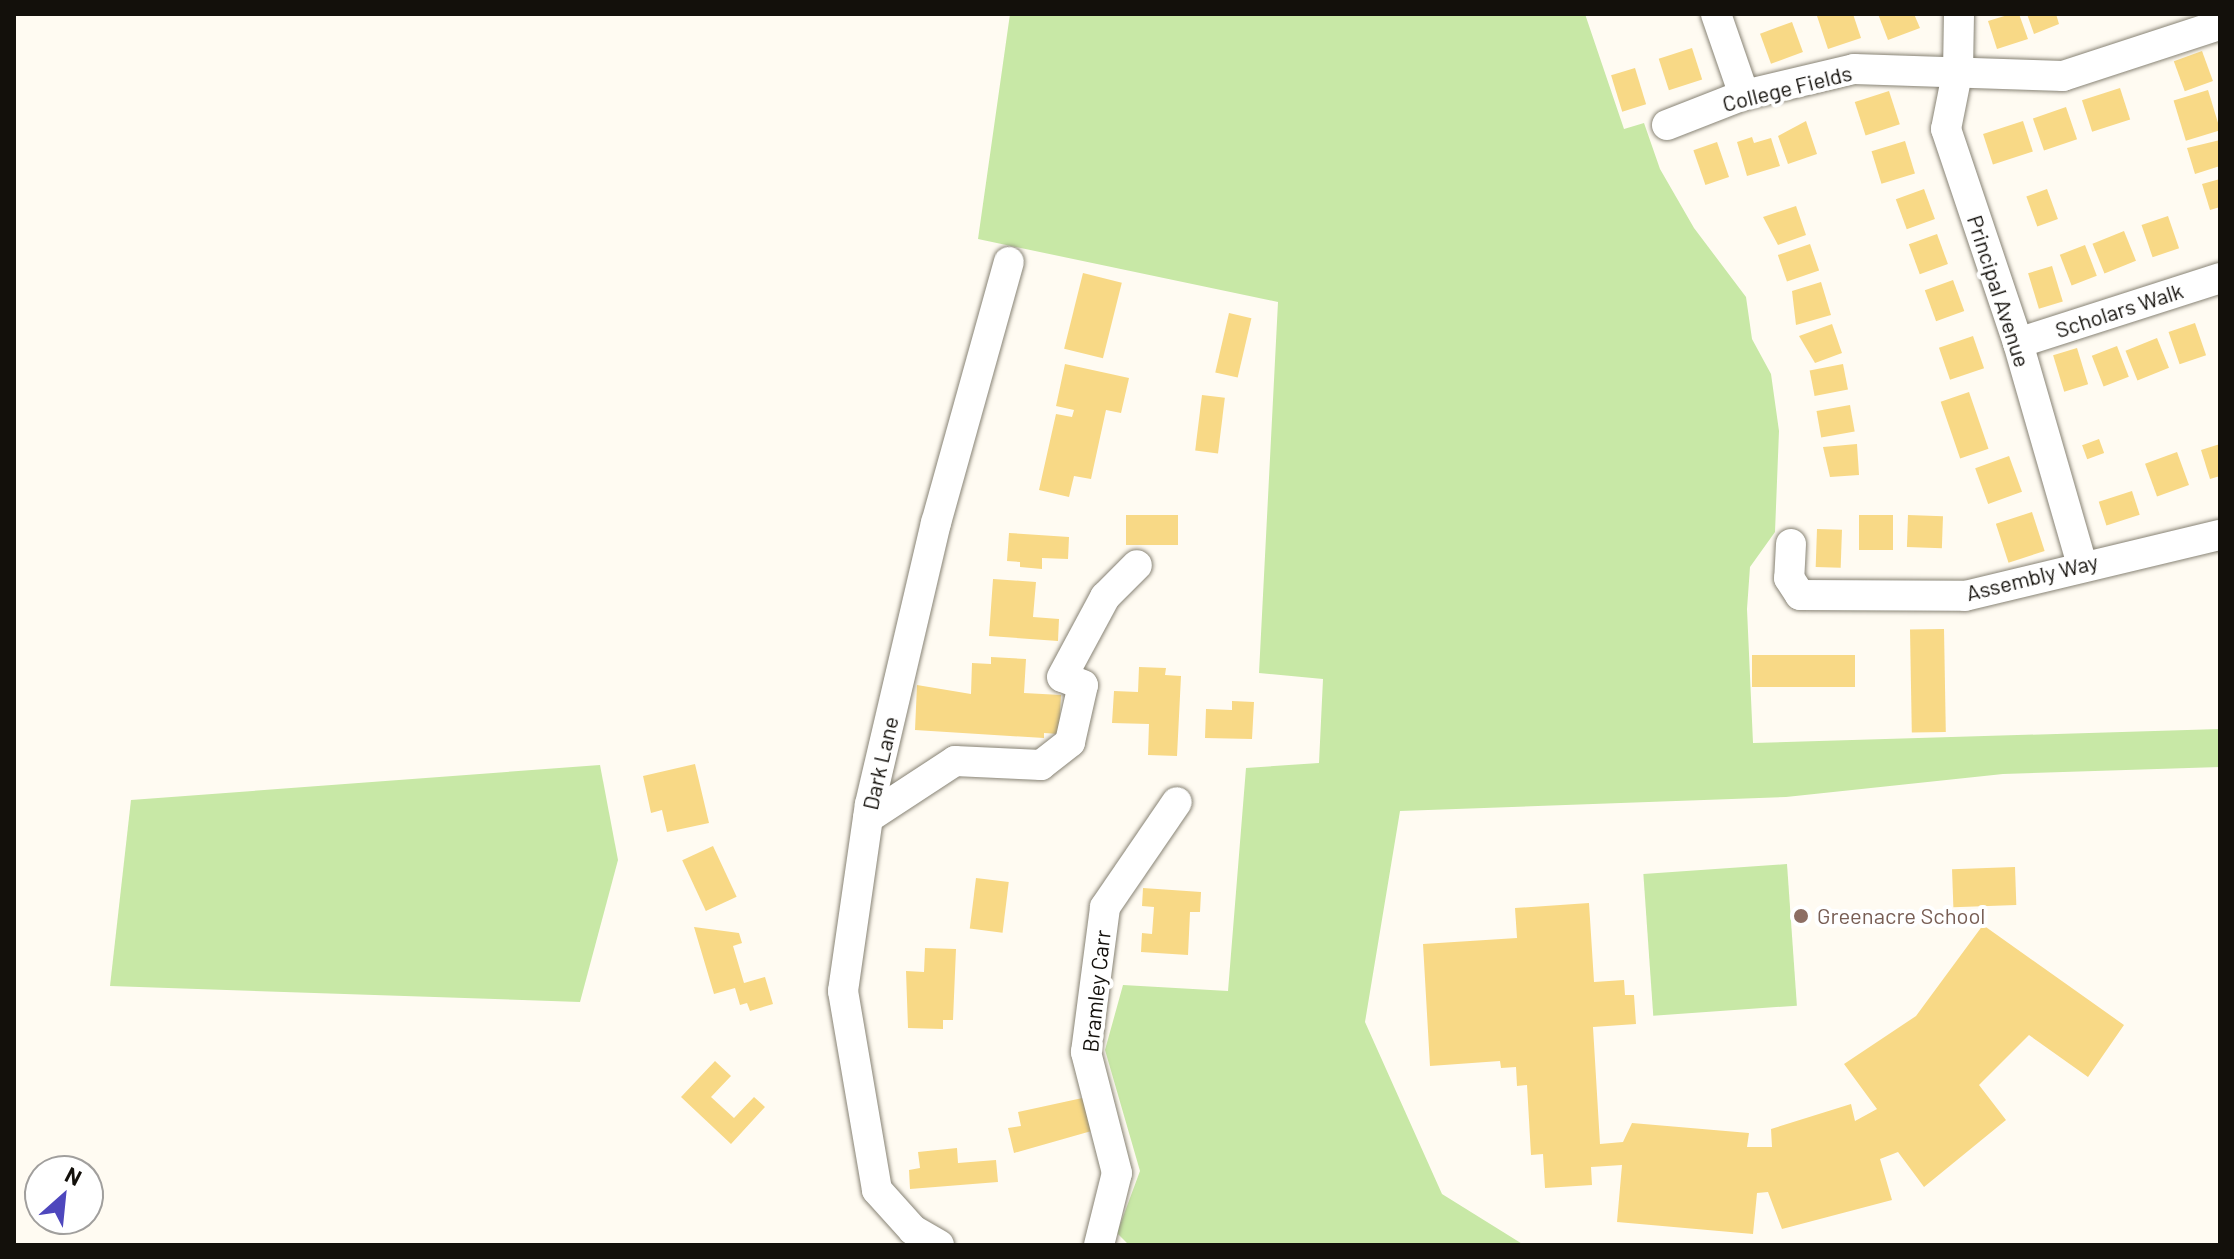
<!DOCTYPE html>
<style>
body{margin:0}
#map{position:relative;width:2234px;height:1259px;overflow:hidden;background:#fffbf2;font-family:Barlow,sans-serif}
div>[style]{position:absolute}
.green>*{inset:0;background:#c8e8a6;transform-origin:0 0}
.building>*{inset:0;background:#f8d986;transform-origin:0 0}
.roads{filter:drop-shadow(0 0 2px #888375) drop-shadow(0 0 2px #888375)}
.minor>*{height:30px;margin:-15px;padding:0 15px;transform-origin:15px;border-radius:15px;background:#fff}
.dots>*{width:22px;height:22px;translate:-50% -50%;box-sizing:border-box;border:4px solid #fff;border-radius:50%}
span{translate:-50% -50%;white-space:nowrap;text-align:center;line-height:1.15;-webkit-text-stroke:8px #fff;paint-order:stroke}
.street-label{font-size:22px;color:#13100b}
.education-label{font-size:22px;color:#785e54}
.left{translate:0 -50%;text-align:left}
.frame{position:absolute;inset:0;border:16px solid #13100b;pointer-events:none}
.north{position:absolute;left:24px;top:1155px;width:80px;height:80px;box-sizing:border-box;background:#fff;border:2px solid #a19f9d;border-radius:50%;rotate:27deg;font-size:22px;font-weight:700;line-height:32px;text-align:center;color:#13100b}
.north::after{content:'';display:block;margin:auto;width:28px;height:36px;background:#4e47bd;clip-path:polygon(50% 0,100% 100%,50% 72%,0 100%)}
</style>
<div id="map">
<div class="green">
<i style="clip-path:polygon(1010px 14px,1585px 14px,1624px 129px,1644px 123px,1660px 169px,1694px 228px,1746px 297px,1752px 339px,1771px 374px,1779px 431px,1775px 532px,1750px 567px,1747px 609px,1753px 743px,2220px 729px,2220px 767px,2003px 774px,1786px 797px,1400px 811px,1365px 1022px,1442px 1194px,1524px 1245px,1129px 1245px,1117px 1233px,1140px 1171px,1105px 1050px,1123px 985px,1228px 991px,1246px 768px,1319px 763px,1323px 679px,1259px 673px,1278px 302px,978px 239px)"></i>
<i style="clip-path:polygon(600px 765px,618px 860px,580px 1002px,110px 986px,131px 800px)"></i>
<i style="left:1787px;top:864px;width:142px;height:144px;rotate:86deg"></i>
</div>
<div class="building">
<i style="clip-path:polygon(1853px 14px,1861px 38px,1828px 49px,1817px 16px)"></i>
<i style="clip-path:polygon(1878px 14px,1914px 14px,1920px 28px,1888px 40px)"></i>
<i style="clip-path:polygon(2011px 14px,2019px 14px,2028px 39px,1997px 49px,1988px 21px)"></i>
<i style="clip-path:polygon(2027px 14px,2056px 14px,2059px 24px,2034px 34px)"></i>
<i style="left:1792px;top:22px;width:32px;height:34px;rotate:70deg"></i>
<i style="left:1692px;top:48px;width:33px;height:35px;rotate:72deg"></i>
<i style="left:2202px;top:51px;width:32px;height:30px;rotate:70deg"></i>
<i style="left:1635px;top:68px;width:38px;height:25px;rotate:73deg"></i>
<i style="left:2120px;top:88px;width:33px;height:40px;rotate:72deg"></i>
<i style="left:2208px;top:90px;width:42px;height:36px;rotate:73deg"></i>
<i style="left:1889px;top:91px;width:35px;height:36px;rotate:72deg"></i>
<i style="left:2066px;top:107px;width:34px;height:35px;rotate:71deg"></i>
<i style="clip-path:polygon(1806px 121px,1817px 154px,1788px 164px,1778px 136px)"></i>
<i style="left:2023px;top:121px;width:32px;height:42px;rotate:72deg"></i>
<i style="clip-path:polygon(1752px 137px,1754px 143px,1771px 138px,1780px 166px,1747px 176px,1737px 142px)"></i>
<i style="clip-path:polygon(2220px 140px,2220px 166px,2195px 174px,2187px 148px)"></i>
<i style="left:1905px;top:141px;width:34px;height:35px;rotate:73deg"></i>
<i style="left:1717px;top:142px;width:37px;height:25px;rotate:71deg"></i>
<i style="clip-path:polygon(2220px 179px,2220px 207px,2210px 210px,2202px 184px)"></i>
<i style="left:1924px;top:189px;width:32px;height:30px;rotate:70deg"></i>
<i style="left:2047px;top:189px;width:32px;height:22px;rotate:70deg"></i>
<i style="clip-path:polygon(1796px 206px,1806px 235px,1778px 245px,1763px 217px)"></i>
<i style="left:2168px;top:216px;width:34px;height:28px;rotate:71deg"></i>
<i style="left:2124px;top:231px;width:32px;height:34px;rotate:68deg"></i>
<i style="left:1937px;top:234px;width:32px;height:30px;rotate:70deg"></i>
<i style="left:1810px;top:244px;width:28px;height:34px;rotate:71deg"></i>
<i style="left:2085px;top:245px;width:33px;height:27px;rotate:69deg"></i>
<i style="left:2052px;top:266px;width:37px;height:25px;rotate:73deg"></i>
<i style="left:1083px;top:273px;width:40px;height:78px;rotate:14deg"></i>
<i style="left:1953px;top:280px;width:33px;height:30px;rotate:70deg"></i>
<i style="clip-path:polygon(1821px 282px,1831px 315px,1796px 325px,1792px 291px)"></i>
<i style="left:1229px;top:313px;width:23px;height:61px;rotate:13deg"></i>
<i style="left:2195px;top:323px;width:34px;height:28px;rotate:71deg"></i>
<i style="clip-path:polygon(1832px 324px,1842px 353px,1815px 363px,1799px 336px)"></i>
<i style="left:1973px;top:336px;width:34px;height:36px;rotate:71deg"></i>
<i style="left:2157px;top:338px;width:32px;height:34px;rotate:68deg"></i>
<i style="left:2117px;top:346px;width:33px;height:27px;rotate:69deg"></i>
<i style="left:2077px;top:348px;width:38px;height:25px;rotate:73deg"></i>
<i style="clip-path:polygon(1065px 364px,1129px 378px,1121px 413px,1106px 410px,1091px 479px,1074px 476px,1069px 497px,1039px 490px,1056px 414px,1072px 417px,1074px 410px,1056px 406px)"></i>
<i style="left:1843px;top:364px;width:26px;height:34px;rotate:79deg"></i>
<i style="left:1969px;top:392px;width:60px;height:30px;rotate:71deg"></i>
<i style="left:1202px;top:395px;width:23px;height:56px;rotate:7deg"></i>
<i style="left:1850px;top:405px;width:27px;height:34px;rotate:80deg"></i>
<i style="left:2099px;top:439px;width:15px;height:18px;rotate:70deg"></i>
<i style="clip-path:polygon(1857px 444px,1859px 475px,1830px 477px,1823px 447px)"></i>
<i style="clip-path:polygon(2220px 444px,2220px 476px,2210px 479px,2201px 450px)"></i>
<i style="left:2177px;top:452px;width:35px;height:34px;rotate:70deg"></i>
<i style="left:2009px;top:456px;width:38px;height:36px;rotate:70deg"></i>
<i style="left:2132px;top:491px;width:25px;height:35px;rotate:72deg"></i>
<i style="left:2032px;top:512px;width:41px;height:38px;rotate:72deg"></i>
<i style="left:1126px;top:515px;width:52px;height:30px"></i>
<i style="left:1859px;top:515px;width:34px;height:35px"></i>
<i style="left:1908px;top:515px;width:35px;height:32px;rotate:2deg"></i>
<i style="left:1817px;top:529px;width:25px;height:38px;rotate:2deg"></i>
<i style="clip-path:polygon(1009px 533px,1069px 537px,1068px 559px,1042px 558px,1042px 569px,1020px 567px,1020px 562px,1007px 561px)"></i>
<i style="clip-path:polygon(993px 579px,1036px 582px,1033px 617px,1059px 619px,1058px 641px,989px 636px)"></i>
<i style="left:1944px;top:629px;width:103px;height:34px;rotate:89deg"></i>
<i style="left:1855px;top:655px;width:32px;height:103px;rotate:90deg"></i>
<i style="clip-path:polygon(991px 657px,1026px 659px,1024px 693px,1061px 695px,1059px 734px,1044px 733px,1044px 738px,915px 730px,917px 685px,971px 694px,972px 663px,991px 664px)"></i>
<i style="clip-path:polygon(1139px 667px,1166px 668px,1165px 675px,1181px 676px,1177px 756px,1148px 755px,1149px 724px,1112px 723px,1114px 691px,1138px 692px)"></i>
<i style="clip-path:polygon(1232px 701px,1254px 702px,1252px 739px,1205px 738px,1206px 709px,1232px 710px)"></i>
<i style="clip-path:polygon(695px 764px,709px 823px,667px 832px,662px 810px,651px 813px,643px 776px)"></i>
<i style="left:713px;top:846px;width:56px;height:34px;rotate:65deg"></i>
<i style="left:2015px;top:867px;width:38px;height:63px;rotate:88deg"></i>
<i style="left:976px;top:878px;width:33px;height:51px;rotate:7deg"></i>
<i style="clip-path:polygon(1143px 888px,1201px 892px,1200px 912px,1190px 912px,1188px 955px,1141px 952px,1142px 933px,1152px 934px,1154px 907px,1142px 906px)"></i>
<i style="clip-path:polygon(1589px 903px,1594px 982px,1624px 980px,1625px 995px,1634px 995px,1636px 1024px,1593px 1027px,1600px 1144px,1623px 1142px,1632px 1123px,1749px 1133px,1747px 1147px,1772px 1147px,1771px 1129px,1851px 1104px,1855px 1121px,1877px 1109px,1844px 1064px,1916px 1016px,1983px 925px,2124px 1025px,2088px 1077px,2029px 1035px,1979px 1085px,2006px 1120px,1924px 1187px,1898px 1152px,1880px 1159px,1892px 1200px,1782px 1229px,1768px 1192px,1757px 1193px,1753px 1234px,1617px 1222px,1622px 1165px,1591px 1167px,1592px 1185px,1545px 1188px,1543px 1154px,1531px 1155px,1527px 1085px,1517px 1086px,1516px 1067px,1501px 1068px,1500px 1061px,1430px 1066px,1423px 944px,1517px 938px,1515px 908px)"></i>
<i style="clip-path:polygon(694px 927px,739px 933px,742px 943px,733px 946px,744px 983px,765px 977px,773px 1004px,750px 1011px,747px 1003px,740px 1005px,735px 988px,714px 994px)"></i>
<i style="clip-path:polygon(925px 948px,956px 949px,953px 1020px,943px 1020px,943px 1029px,908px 1028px,906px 971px,924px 972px)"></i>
<i style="clip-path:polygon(715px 1061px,731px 1076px,711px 1097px,734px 1118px,754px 1097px,765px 1107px,731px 1144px,681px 1097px)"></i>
<i style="clip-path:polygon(1087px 1097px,1095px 1130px,1014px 1153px,1008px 1128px,1021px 1126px,1018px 1112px)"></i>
<i style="clip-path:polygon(957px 1148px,958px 1163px,996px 1160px,998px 1182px,910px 1189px,909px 1170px,920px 1168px,918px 1152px)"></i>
</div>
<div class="roads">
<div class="minor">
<i style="left:1716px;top:14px;width:86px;rotate:70.9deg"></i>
<i style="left:1959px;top:14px;width:55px;rotate:91deg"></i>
<i style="left:1958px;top:69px;width:61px;rotate:101.3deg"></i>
<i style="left:1946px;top:129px;width:226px;rotate:71.4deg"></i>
<i style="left:2018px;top:343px;width:231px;rotate:73.9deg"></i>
<i style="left:1667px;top:125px;width:83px;rotate:-21.3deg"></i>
<i style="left:1744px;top:95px;width:113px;rotate:-13.3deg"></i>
<i style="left:1854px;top:69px;width:209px;rotate:1.9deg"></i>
<i style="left:2063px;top:76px;width:161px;rotate:-18.1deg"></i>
<i style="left:2018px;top:343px;width:212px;rotate:-17.8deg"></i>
<i style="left:1791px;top:544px;width:34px;rotate:93deg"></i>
<i style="left:1789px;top:578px;width:20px;rotate:57deg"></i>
<i style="left:1800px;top:595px;width:165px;rotate:0.3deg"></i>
<i style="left:1965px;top:596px;width:262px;rotate:-13.5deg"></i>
<i style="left:868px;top:818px;width:104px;rotate:-33.2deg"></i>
<i style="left:955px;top:761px;width:86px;rotate:2.7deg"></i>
<i style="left:1041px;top:765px;width:37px;rotate:-38deg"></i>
<i style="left:1070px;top:742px;width:58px;rotate:-77.2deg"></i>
<i style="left:1083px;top:685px;width:22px;rotate:-159deg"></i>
<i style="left:1062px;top:677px;width:91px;rotate:-61.7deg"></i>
<i style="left:1105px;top:597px;width:45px;rotate:-45deg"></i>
<i style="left:939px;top:1245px;width:30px;rotate:-150deg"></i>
<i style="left:913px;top:1230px;width:54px;rotate:-132deg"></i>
<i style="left:877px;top:1190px;width:202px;rotate:-99.7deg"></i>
<i style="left:843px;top:991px;width:189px;rotate:-81.8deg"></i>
<i style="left:870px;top:804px;width:289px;rotate:-76.8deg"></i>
<i style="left:936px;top:523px;width:271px;rotate:-74.4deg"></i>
<i style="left:1099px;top:1245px;width:74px;rotate:-76deg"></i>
<i style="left:1117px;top:1173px;width:125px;rotate:-104.4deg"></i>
<i style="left:1086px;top:1052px;width:146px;rotate:-82.5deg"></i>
<i style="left:1105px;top:907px;width:127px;rotate:-55.6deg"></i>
</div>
</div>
<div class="dots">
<i style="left:1801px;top:916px;background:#8d6e63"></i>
</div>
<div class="street-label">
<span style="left:1787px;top:88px;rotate:-14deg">College Fields</span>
<span style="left:1999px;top:291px;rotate:72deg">Principal Avenue</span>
<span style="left:2119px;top:310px;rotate:-18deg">Scholars Walk</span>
<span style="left:2032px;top:577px;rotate:-14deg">Assembly Way</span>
<span style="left:880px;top:763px;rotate:-77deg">Dark Lane</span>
<span style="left:1096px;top:991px;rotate:-84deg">Bramley Carr</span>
</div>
<div class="education-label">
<span class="left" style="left:1817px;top:916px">Greenacre School</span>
</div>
<div class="frame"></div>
<div class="north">N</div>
</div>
